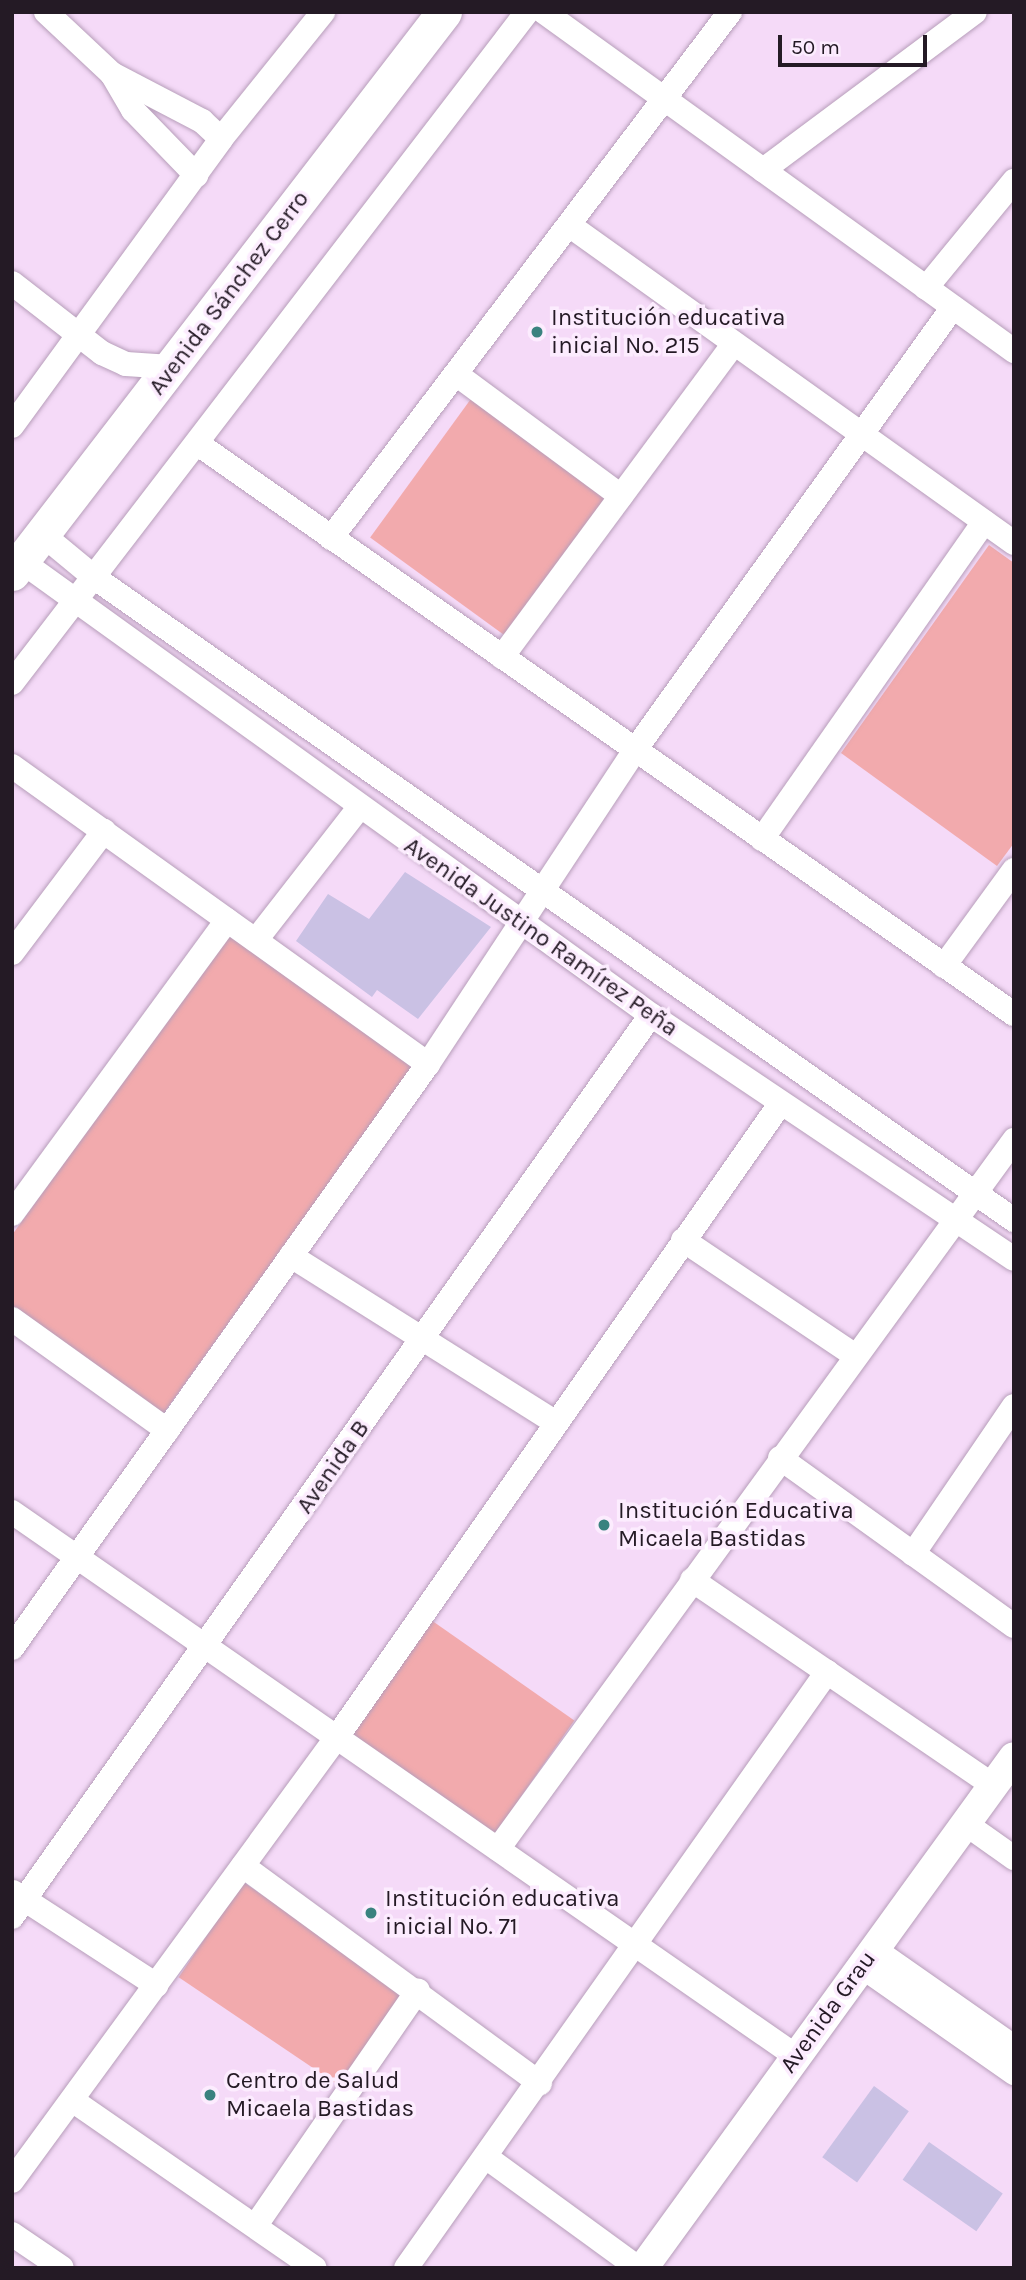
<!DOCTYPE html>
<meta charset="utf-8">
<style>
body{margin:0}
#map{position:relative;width:1026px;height:2280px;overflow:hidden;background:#f5daf8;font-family:Karla,sans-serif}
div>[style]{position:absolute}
.green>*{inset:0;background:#f2aaad;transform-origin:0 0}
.building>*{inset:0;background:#cac1e4;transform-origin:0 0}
.roads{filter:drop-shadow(0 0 2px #b79eba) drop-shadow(0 0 2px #b79eba)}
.minor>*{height:24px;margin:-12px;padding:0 12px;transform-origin:12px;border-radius:12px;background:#fff}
.major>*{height:30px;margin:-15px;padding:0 15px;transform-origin:15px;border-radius:15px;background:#fff}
.highway>*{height:35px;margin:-17.5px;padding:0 17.5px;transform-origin:17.5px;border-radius:17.5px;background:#fff}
.dots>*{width:19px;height:19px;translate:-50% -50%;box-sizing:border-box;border:4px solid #fcecfe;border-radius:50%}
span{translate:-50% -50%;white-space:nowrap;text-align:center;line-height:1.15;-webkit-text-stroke:7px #fcecfe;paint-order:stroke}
.street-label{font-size:24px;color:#241a25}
.poi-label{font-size:24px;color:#241a25}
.left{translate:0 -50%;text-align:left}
.frame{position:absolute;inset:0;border:14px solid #241a25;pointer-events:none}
.scale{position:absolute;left:778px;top:35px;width:149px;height:32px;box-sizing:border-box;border:4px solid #241a25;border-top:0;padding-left:9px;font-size:21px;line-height:24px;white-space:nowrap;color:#241a25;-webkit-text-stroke:5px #fcecfe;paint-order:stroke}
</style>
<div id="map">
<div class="green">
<i style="left:473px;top:396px;width:172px;height:175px;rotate:36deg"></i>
<i style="clip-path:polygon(989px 545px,1014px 563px,1014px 843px,997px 866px,841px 753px)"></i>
<i style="clip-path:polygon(230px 932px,414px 1065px,163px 1414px,12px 1305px,12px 1235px)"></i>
<i style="left:431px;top:1620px;width:175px;height:141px;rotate:35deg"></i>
<i style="left:243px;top:1882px;width:196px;height:115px;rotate:34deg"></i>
</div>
<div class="building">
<i style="clip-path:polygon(405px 872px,491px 927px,418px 1019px,377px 990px,372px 997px,296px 941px,328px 894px,369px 919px)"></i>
<i style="left:874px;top:2086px;width:43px;height:88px;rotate:36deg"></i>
<i style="left:929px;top:2142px;width:90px;height:46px;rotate:35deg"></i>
</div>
<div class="roads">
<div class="minor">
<i style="left:46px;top:12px;width:91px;rotate:43.2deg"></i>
<i style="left:112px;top:74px;width:102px;rotate:27.6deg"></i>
<i style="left:202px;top:121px;width:26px;rotate:43deg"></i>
<i style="left:544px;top:12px;width:580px;rotate:35.8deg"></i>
<i style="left:112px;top:74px;width:42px;rotate:59.7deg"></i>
<i style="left:133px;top:110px;width:91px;rotate:45.9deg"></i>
<i style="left:763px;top:170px;width:264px;rotate:-36.7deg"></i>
<i style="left:569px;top:225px;width:547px;rotate:35.55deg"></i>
<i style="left:12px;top:283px;width:114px;rotate:37.9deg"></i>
<i style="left:102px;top:353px;width:26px;rotate:25deg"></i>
<i style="left:126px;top:364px;width:45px;rotate:3.8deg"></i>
<i style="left:926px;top:288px;width:139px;rotate:-50.6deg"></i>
<i style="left:456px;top:374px;width:205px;rotate:36.5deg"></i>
<i style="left:12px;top:426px;width:355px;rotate:-53.9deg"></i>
<i style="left:221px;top:139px;width:163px;rotate:-51.2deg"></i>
<i style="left:198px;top:444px;width:995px;rotate:34.94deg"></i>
<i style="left:43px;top:535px;width:67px;rotate:39.6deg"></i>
<i style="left:95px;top:578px;width:1121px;rotate:34.94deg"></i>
<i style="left:331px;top:538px;width:660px;rotate:-52.82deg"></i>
<i style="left:21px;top:561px;width:777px;rotate:35.78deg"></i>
<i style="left:651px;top:1015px;width:437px;rotate:33.9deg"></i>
<i style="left:502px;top:657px;width:390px;rotate:-53.5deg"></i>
<i style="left:12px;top:683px;width:846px;rotate:-52.49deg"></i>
<i style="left:12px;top:766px;width:512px;rotate:35.62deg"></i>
<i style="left:762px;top:839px;width:387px;rotate:-55deg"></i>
<i style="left:256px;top:940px;width:166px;rotate:-52.1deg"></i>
<i style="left:12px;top:953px;width:153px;rotate:-53deg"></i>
<i style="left:944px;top:966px;width:119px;rotate:-53.9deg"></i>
<i style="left:12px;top:1214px;width:364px;rotate:-53.8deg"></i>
<i style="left:683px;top:1240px;width:206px;rotate:33.9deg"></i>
<i style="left:291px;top:1256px;width:313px;rotate:32.2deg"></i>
<i style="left:12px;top:1319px;width:191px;rotate:35.6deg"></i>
<i style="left:780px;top:1458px;width:288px;rotate:35.7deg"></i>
<i style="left:12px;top:1512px;width:956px;rotate:34.77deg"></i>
<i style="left:913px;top:1554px;width:179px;rotate:-55.7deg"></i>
<i style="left:692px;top:1580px;width:364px;rotate:34.3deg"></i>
<i style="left:12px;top:1648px;width:717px;rotate:-54.54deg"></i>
<i style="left:428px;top:1064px;width:376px;rotate:-56.6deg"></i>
<i style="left:635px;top:750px;width:545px;rotate:-54.33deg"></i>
<i style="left:966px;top:1824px;width:59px;rotate:35.3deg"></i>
<i style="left:498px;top:1849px;width:877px;rotate:-53.95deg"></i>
<i style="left:243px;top:1866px;width:368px;rotate:36.2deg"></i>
<i style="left:13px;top:1892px;width:171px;rotate:33deg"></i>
<i style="left:12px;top:1917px;width:1105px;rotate:-54.69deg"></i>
<i style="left:874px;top:1949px;width:171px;rotate:35deg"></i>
<i style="left:861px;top:1966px;width:187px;rotate:35deg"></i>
<i style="left:72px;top:2100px;width:295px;rotate:34.7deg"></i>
<i style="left:486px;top:2157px;width:188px;rotate:36.1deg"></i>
<i style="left:12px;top:2181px;width:550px;rotate:-53.8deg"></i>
<i style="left:337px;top:1737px;width:773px;rotate:-55.01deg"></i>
<i style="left:256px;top:2225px;width:285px;rotate:-55.4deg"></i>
<i style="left:12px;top:2234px;width:60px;rotate:34.2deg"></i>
<i style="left:406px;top:2268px;width:730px;rotate:-54.76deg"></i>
</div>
<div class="major">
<i style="left:643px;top:2268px;width:631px;rotate:-54.02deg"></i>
</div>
<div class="highway">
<i style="left:12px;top:573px;width:708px;rotate:-52.4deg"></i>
</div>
</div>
<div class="dots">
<i style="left:537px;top:332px;background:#3a827f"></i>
<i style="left:604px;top:1525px;background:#3a827f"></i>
<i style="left:371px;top:1913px;background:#3a827f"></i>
<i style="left:210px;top:2095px;background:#3a827f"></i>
</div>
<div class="street-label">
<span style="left:229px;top:293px;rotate:-53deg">Avenida Sánchez Cerro</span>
<span style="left:541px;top:937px;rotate:35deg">Avenida Justino Ramírez Peña</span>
<span style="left:333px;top:1467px;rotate:-55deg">Avenida B</span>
<span style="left:828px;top:2012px;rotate:-54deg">Avenida Grau</span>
</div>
<div class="poi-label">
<span class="left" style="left:551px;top:332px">Institución educativa<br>inicial No. 215</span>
<span class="left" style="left:618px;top:1525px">Institución Educativa<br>Micaela Bastidas</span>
<span class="left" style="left:385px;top:1913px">Institución educativa<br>inicial No. 71</span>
<span class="left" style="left:226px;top:2095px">Centro de Salud<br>Micaela Bastidas</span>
</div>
<div class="frame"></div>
<div class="scale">50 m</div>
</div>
